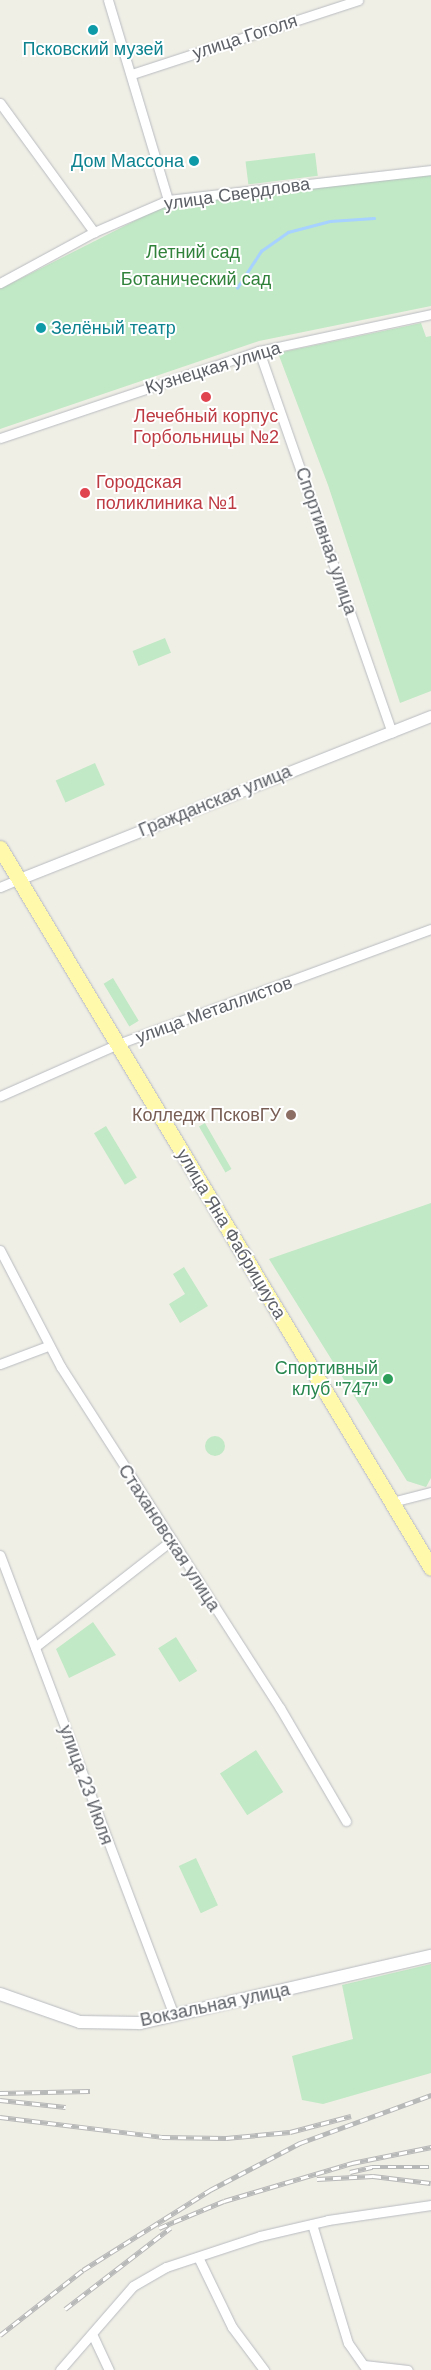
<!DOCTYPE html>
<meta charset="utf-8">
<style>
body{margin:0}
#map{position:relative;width:431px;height:2370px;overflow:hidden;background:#f0efe6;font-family:Arial,sans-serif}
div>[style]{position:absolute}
.green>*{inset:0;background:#c1e9c5;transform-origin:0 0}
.round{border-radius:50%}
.stream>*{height:2.5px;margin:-1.25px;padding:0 1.25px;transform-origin:1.25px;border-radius:1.25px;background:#a7d1ff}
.roads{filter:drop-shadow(0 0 1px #b8bbc0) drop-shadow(0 0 1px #b8bbc0)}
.minor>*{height:9px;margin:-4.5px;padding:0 4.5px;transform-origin:4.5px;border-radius:4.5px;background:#fff}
.tertiary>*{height:11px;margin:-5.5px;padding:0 5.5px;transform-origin:5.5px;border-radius:5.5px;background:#fff}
.secondary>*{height:12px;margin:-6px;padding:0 6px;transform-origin:6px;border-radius:6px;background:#fff}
.primary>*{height:15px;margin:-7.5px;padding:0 7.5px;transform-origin:7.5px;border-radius:7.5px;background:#fff9ac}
.rail>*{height:4.5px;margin-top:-2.25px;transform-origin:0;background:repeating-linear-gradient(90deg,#fff 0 8px,#b7b8b8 0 16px);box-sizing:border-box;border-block:1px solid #b7b8b8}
.dots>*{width:14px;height:14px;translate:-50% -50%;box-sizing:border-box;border:2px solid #fff;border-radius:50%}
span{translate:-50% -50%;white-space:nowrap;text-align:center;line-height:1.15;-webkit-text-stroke:4px #fff;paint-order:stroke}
.street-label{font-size:18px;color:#5d6167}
.culture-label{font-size:18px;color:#0d838f}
.right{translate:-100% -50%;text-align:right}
.left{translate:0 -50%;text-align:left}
.park-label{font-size:18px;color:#30823b}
.health-label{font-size:18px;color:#be3a42}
.education-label{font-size:18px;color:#785e54}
.leisure-label{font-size:18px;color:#27864d}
</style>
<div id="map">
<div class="green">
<i style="left:315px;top:153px;width:23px;height:70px;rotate:83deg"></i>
<i style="clip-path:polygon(431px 170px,431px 306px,259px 341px,0 429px,0 289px,168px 204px)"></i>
<i style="clip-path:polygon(421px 323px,426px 337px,431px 336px,431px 691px,400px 703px,328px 485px,278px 353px)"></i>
<i style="left:165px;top:638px;width:16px;height:35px;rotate:68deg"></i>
<i style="left:95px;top:763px;width:24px;height:43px;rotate:66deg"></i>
<i style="left:113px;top:978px;width:50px;height:11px;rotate:59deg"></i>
<i style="left:205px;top:1123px;width:53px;height:7px;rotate:60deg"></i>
<i style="left:106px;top:1126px;width:60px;height:14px;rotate:59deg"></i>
<i style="clip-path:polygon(431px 1203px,431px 1478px,426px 1487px,407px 1481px,269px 1259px)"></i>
<i style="clip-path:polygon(184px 1267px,208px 1306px,180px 1323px,169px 1304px,185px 1294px,173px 1274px)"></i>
<i class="round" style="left:205px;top:1436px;width:20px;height:20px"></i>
<i style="clip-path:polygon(93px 1622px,116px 1655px,69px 1678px,56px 1649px)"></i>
<i style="left:176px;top:1637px;width:40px;height:21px;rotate:58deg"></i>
<i style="left:256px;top:1750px;width:50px;height:43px;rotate:57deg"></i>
<i style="left:196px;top:1858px;width:52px;height:19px;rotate:65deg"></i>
<i style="clip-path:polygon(431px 1964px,431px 2073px,323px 2104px,302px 2100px,292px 2056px,353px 2039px,342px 1985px)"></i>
</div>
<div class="stream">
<i style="left:237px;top:288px;width:44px;rotate:-57deg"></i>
<i style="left:261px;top:251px;width:33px;rotate:-35deg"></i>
<i style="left:288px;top:232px;width:43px;rotate:-14.7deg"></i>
<i style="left:330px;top:221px;width:44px;rotate:-3.9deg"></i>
</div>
<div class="roads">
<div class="minor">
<i style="left:108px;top:0;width:209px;rotate:73.3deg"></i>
<i style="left:132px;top:74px;width:238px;rotate:-18.1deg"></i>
<i style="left:0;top:103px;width:160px;rotate:53.9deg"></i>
<i style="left:0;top:283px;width:107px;rotate:-28.5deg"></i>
<i style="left:94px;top:232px;width:81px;rotate:-23.4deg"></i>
<i style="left:168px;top:200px;width:265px;rotate:-6.5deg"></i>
<i style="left:259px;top:351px;width:404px;rotate:70.8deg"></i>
<i style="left:0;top:438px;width:273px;rotate:-18.6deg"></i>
<i style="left:259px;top:351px;width:176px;rotate:-12.1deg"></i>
<i style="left:0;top:887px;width:21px;rotate:-23deg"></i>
<i style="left:0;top:1096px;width:129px;rotate:-23.8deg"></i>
<i style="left:118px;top:1044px;width:333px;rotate:-20.2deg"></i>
<i style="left:0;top:1250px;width:132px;rotate:62.5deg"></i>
<i style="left:61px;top:1367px;width:405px;rotate:57.3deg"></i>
<i style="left:280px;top:1708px;width:131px;rotate:59.7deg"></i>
<i style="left:0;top:1364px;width:51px;rotate:-20.6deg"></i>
<i style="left:392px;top:1502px;width:40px;rotate:-14.4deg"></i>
<i style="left:0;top:1555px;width:492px;rotate:69.3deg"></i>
<i style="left:35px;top:1647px;width:174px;rotate:-38deg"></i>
<i style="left:312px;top:2224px;width:124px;rotate:73.2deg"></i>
<i style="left:348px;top:2343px;width:33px;rotate:55deg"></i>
<i style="left:198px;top:2257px;width:78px;rotate:64.1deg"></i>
<i style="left:232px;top:2327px;width:54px;rotate:53.3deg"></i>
<i style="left:93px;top:2336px;width:38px;rotate:65deg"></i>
<i style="left:364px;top:2365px;width:44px;rotate:6.5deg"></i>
<i style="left:60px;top:2370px;width:111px;rotate:-49deg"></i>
<i style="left:133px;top:2286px;width:38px;rotate:-30deg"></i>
<i style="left:166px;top:2267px;width:99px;rotate:-18.3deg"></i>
<i style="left:260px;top:2236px;width:70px;rotate:-13.2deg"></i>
<i style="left:328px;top:2220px;width:104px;rotate:-8.3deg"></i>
</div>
<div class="tertiary">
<i style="left:19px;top:879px;width:443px;rotate:-21.6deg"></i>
</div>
<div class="secondary">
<i style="left:0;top:1994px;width:85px;rotate:19.3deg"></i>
<i style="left:80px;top:2022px;width:60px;rotate:1deg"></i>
<i style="left:140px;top:2023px;width:299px;rotate:-13deg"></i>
</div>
<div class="primary">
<i style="left:0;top:848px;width:839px;rotate:59.09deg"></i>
</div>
</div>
<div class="rail">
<i style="left:0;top:2093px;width:90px;rotate:-1.3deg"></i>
<i style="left:0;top:2100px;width:66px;rotate:6.1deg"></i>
<i style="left:0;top:2117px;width:163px;rotate:7deg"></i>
<i style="left:162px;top:2137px;width:64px;rotate:0.9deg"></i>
<i style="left:226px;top:2138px;width:64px;rotate:-5.4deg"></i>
<i style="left:290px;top:2132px;width:63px;rotate:-14.7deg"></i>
<i style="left:350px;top:2172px;width:23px;rotate:-13deg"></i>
<i style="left:372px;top:2167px;width:57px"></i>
<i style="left:317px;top:2179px;width:56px;rotate:-3.1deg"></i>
<i style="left:373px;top:2176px;width:58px;rotate:6.9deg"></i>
<i style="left:159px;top:2228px;width:70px;rotate:-22.6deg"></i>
<i style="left:224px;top:2201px;width:134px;rotate:-16.5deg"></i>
<i style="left:352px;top:2163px;width:81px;rotate:-11.4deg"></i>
<i style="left:65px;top:2309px;width:133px;rotate:-37.6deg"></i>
<i style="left:0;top:2335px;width:105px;rotate:-38.1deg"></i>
<i style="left:83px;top:2270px;width:150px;rotate:-32.2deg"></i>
<i style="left:210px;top:2190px;width:102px;rotate:-27.6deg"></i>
<i style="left:300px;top:2143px;width:140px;rotate:-20.1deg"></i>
</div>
<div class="dots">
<i style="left:93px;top:30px;background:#0f9aa8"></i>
<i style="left:194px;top:161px;background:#0f9aa8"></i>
<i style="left:41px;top:328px;background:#0f9aa8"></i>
<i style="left:206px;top:397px;background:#e0444e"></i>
<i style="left:85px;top:493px;background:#e0444e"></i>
<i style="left:291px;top:1115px;background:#8d6e63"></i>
<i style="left:388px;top:1379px;background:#2e9e5b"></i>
</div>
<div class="street-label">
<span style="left:245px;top:37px;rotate:-18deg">улица Гоголя</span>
<span style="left:237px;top:194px;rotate:-8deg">улица Свердлова</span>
<span style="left:213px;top:368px;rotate:-17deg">Кузнецкая улица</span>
<span style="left:326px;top:541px;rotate:71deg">Спортивная улица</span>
<span style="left:215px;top:801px;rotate:-22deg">Гражданская улица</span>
<span style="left:214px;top:1010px;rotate:-20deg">улица Металлистов</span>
<span style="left:231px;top:1234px;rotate:59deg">улица Яна Фабрициуса</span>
<span style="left:169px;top:1538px;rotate:57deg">Стахановская улица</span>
<span style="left:86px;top:1785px;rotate:70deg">улица 23 Июля</span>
<span style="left:215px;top:2005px;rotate:-12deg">Вокзальная улица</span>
</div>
<div class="culture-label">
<span style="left:93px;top:49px">Псковский музей</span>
<span class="right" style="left:184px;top:161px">Дом Масcона</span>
<span class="left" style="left:51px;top:328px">Зелёный театр</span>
</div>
<div class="park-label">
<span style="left:193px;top:252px">Летний сад</span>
<span style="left:196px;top:279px">Ботанический сад</span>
</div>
<div class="health-label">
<span style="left:206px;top:427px">Лечебный корпус<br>Горбольницы №2</span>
<span class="left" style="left:96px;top:493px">Городская<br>поликлиника №1</span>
</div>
<div class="education-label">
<span class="right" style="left:281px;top:1115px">Колледж ПсковГУ</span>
</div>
<div class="leisure-label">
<span class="right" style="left:378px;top:1379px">Спортивный<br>клуб "747"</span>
</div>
</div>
